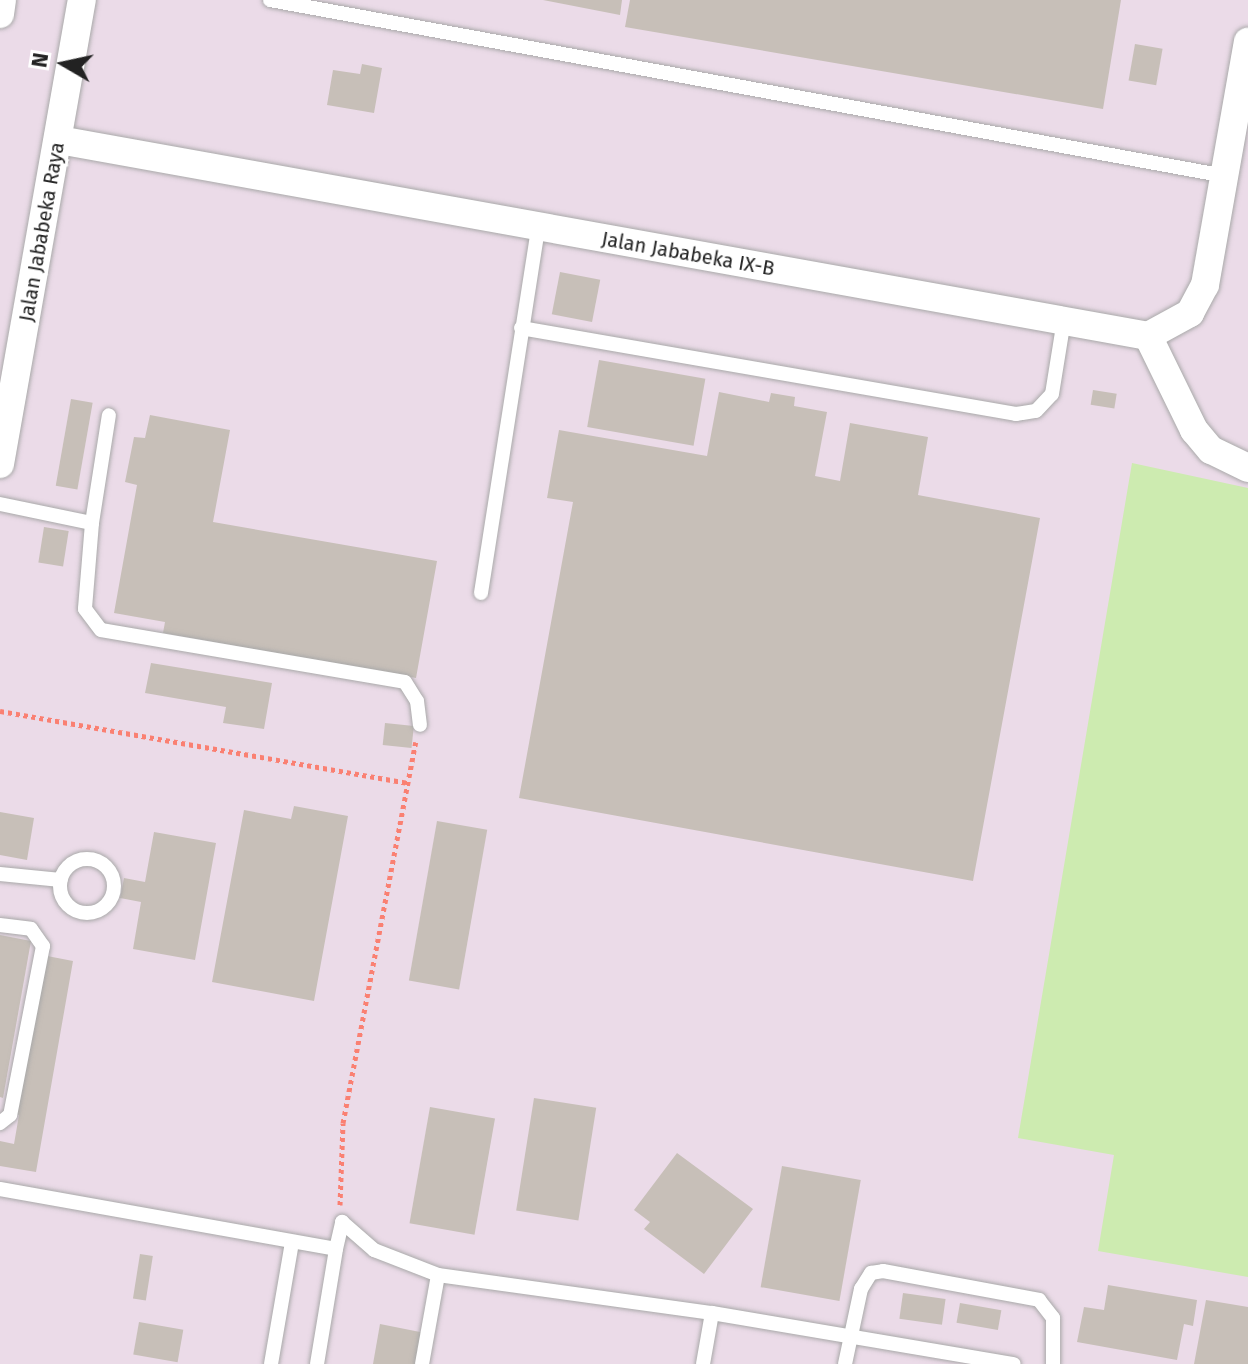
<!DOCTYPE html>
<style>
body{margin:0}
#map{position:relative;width:1248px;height:1364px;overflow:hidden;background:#f2efe9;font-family:"Fira Sans",sans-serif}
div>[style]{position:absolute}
.industrial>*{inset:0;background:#ebdbe8;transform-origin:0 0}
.grass>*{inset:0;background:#cdebb0}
.building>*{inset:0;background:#c7bfb8;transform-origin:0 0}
.path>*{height:5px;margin-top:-2.5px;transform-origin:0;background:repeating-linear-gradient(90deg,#fa8072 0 4px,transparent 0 8px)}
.roads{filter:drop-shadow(0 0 2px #a9a9a9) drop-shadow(0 0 2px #a9a9a9)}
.lane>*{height:14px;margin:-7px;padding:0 7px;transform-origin:7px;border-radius:7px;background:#fff}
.lane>.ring{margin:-7px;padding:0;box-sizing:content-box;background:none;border:14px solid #fff;border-radius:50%}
.street>*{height:28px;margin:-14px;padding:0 14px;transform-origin:14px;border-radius:14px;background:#fff}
span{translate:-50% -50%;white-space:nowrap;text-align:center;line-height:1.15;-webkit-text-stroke:6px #fff;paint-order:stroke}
.street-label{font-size:20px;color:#222}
.north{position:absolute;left:24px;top:24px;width:80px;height:80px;-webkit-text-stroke:6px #fff;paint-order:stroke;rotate:279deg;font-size:22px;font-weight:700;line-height:32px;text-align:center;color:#222}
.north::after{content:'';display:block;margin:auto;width:28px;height:36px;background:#222;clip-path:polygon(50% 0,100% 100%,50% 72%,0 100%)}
</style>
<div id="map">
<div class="industrial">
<i style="left:0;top:0;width:1248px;height:1364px"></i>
</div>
<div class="grass">
<i style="clip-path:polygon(1132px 463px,1248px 488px,1248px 1277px,1098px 1251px,1114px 1155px,1018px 1138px)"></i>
</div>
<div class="building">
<i style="clip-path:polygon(543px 0,622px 0,620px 15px)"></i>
<i style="clip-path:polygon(630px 0,1121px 0,1103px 109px,625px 27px)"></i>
<i style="left:1135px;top:44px;width:28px;height:37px;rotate:10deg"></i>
<i style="clip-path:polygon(362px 64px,382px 68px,374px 113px,327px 105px,333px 70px,360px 74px)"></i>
<i style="left:560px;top:272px;width:41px;height:43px;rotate:11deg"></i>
<i style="left:599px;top:360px;width:108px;height:68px;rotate:10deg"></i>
<i style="left:1093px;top:390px;width:24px;height:15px;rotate:9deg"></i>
<i style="clip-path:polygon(719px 392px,769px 402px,771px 393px,795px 397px,794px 406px,827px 412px,815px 476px,840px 481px,850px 423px,928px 437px,918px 495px,1040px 518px,973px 881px,519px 798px,573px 502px,547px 498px,559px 430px,707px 456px)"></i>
<i style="left:71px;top:399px;width:22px;height:88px;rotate:10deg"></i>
<i style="clip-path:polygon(150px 415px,230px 430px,213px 522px,437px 561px,416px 678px,163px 633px,165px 622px,114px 613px,137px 485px,125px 482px,134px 437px,145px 438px)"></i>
<i style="left:44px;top:527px;width:25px;height:36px;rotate:9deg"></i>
<i style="clip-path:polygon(151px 663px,272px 683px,264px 729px,223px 723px,226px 707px,145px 693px)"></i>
<i style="left:385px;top:723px;width:29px;height:22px;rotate:6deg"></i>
<i style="clip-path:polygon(294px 806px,348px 816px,314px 1001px,212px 982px,244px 810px,291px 819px)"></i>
<i style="clip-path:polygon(0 812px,34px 818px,27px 860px,0 855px)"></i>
<i style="left:437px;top:821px;width:51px;height:162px;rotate:10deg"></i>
<i style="clip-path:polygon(154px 832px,216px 843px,195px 960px,133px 949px,141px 902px,120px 898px,124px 878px,145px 882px)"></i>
<i style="clip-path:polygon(0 935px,31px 941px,3px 1098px,0 1097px)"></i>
<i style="clip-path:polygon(42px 955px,73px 961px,36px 1172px,0 1166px,0 1141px,14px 1144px,19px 1115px,14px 1114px)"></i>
<i style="left:534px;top:1098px;width:63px;height:114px;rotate:9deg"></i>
<i style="left:430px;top:1107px;width:66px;height:118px;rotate:10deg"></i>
<i style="clip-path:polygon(677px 1153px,753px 1209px,704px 1274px,644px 1229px,650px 1222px,634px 1210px)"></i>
<i style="left:782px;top:1166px;width:80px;height:123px;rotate:10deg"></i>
<i style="left:140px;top:1254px;width:13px;height:45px;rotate:9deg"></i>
<i style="clip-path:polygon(1108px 1285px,1197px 1300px,1193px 1326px,1184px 1324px,1177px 1360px,1077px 1342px,1084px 1307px,1104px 1310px)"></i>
<i style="left:903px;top:1293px;width:43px;height:26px;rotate:8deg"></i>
<i style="clip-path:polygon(1206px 1300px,1248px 1307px,1248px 1364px,1194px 1364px)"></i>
<i style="left:960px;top:1303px;width:42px;height:20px;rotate:10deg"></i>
<i style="left:139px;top:1322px;width:45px;height:33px;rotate:10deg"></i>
<i style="clip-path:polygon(380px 1324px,425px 1333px,418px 1364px,373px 1364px)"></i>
</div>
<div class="path">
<i style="left:0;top:711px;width:416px;rotate:10deg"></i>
<i style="left:340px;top:1205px;width:82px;rotate:-87.9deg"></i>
<i style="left:343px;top:1123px;width:388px;rotate:-79.2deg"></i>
</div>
<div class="roads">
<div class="lane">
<i style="left:270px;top:0;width:971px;rotate:10.44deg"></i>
<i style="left:521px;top:328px;width:502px;rotate:9.86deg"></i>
<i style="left:1016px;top:414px;width:20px;rotate:-9deg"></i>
<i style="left:1036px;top:411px;width:23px;rotate:-47deg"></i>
<i style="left:1052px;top:394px;width:75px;rotate:-80.8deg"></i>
<i style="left:0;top:504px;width:94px;rotate:11.7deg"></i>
<i style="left:92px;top:523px;width:86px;rotate:94.7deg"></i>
<i style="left:85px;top:609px;width:26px;rotate:53deg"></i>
<i style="left:101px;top:630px;width:308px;rotate:9.7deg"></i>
<i style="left:405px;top:682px;width:22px;rotate:58deg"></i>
<i style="left:417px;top:701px;width:24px;rotate:83deg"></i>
<i style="left:92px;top:523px;width:109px;rotate:-81.1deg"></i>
<i style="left:481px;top:593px;width:370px;rotate:-81.1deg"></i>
<i class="ring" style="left:60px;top:859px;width:40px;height:40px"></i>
<i style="left:0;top:874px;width:61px;rotate:5.6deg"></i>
<i style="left:0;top:925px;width:31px;rotate:7deg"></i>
<i style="left:31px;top:929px;width:21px;rotate:55deg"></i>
<i style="left:43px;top:946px;width:172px;rotate:101deg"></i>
<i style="left:10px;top:1115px;width:13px;rotate:141deg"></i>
<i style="left:0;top:1189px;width:341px;rotate:10.1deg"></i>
<i style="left:336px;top:1249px;width:28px;rotate:-77deg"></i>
<i style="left:342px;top:1222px;width:43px;rotate:41.2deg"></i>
<i style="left:374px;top:1250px;width:69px;rotate:21.3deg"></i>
<i style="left:438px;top:1275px;width:277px;rotate:7.9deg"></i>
<i style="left:712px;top:1313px;width:306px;rotate:9.6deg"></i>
<i style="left:271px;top:1364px;width:124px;rotate:-80.2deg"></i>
<i style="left:317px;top:1364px;width:117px;rotate:-80.6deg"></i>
<i style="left:422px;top:1364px;width:90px;rotate:-79.8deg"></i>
<i style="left:703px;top:1364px;width:52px;rotate:-80deg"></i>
<i style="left:845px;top:1364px;width:77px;rotate:-78deg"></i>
<i style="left:861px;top:1289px;width:19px;rotate:-58deg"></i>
<i style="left:871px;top:1273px;width:12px;rotate:-9deg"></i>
<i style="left:883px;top:1271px;width:159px;rotate:10.5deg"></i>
<i style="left:1039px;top:1300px;width:23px;rotate:52deg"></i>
<i style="left:1053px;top:1318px;width:46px;rotate:90deg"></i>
</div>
<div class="street">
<i style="left:0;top:14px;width:14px;rotate:-82deg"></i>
<i style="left:59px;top:140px;width:1106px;rotate:10.2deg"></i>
<i style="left:1148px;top:336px;width:48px;rotate:-28.7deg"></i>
<i style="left:1190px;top:313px;width:32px;rotate:-62deg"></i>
<i style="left:1205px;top:285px;width:247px;rotate:-80deg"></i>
<i style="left:1148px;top:336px;width:105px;rotate:63.9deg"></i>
<i style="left:1194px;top:430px;width:26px;rotate:50deg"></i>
<i style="left:1211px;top:450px;width:41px;rotate:25.9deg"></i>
<i style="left:0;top:464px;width:471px;rotate:-80deg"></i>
</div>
</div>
<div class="street-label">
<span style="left:42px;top:232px;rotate:-80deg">Jalan Jababeka Raya</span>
<span style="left:688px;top:254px;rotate:10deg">Jalan Jababeka IX-B</span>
</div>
<div class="north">N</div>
</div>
